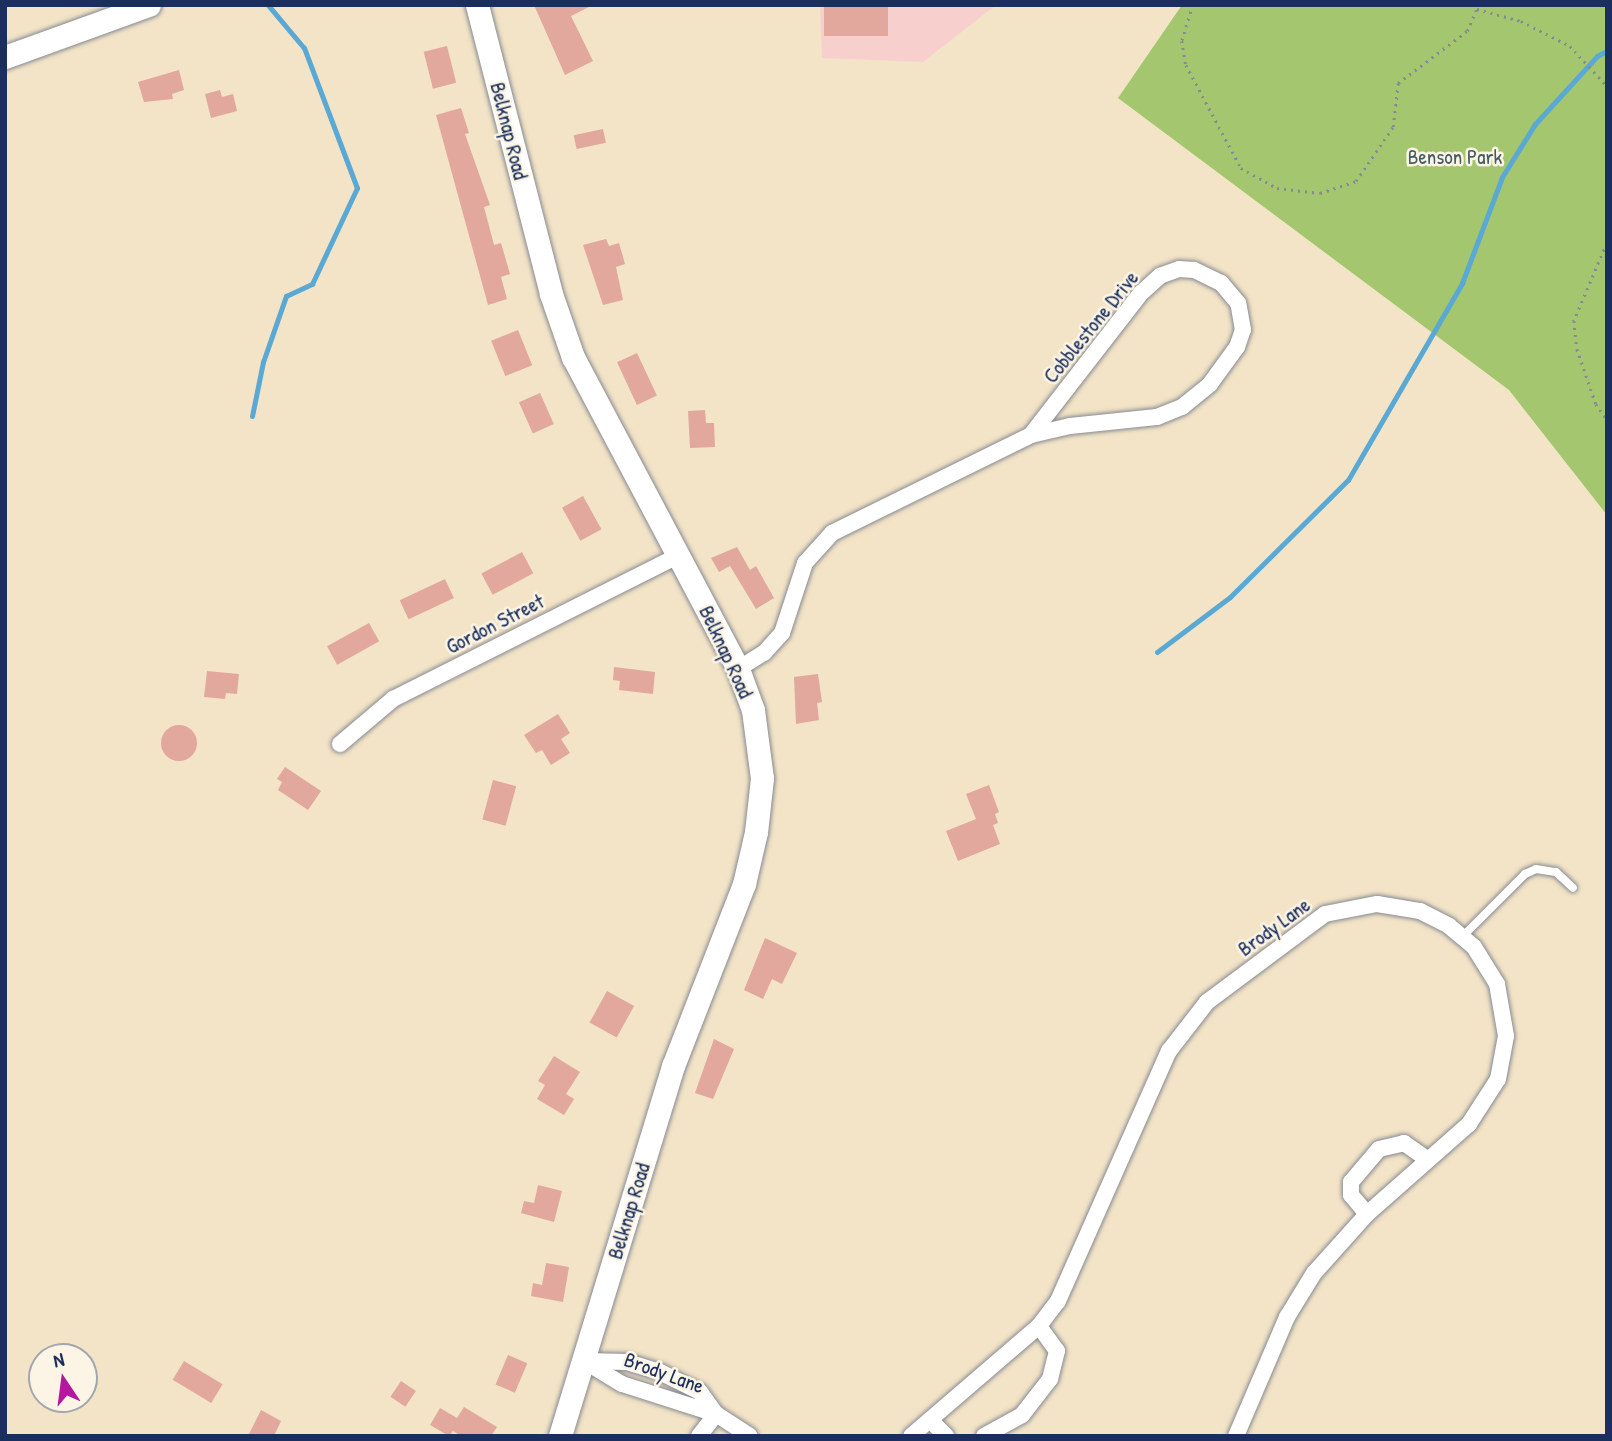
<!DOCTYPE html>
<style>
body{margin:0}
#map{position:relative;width:1612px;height:1441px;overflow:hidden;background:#f3e4c7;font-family:"Patrick Hand",sans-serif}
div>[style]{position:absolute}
.built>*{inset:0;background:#f7d0cd}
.green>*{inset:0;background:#a3c66f}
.stream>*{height:5px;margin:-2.5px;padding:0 2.5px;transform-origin:2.5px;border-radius:2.5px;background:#5aa8d4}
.building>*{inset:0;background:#e2a79d;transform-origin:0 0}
.round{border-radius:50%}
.path>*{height:2.5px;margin-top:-1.25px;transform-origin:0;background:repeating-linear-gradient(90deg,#878a92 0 2px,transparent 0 7px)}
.roads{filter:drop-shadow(0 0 2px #878a92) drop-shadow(0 0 2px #878a92)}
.lane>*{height:8px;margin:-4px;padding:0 4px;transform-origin:4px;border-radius:4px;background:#fff}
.street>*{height:16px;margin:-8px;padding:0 8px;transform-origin:8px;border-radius:8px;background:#fff}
.secondary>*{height:23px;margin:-11.5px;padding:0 11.5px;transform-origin:11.5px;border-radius:11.5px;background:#fff}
span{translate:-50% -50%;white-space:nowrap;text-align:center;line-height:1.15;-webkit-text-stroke:5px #fcf5e5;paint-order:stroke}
.street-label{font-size:21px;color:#1b2f5e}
.park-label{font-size:21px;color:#445c63}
.frame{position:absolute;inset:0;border:7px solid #1b2f5e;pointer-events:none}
.north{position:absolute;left:28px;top:1343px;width:70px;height:70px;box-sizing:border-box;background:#fcf5e5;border:2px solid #a2a6af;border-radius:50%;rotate:347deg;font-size:19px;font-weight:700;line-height:28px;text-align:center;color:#1b2f5e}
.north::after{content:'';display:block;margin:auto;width:24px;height:32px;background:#b5179e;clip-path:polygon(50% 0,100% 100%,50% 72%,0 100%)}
</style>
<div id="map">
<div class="built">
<i style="clip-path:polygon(820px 5px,996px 5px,923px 62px,822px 58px)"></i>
</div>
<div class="green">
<i style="clip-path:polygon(1182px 5px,1607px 5px,1607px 515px,1509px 390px,1118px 98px)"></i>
</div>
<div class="stream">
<i style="left:252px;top:416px;width:55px;rotate:-78.5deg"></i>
<i style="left:263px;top:362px;width:70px;rotate:-70.8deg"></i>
<i style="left:286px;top:296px;width:29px;rotate:-25deg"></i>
<i style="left:312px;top:284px;width:106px;rotate:-64.9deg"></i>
<i style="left:357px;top:188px;width:150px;rotate:-110.7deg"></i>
<i style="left:304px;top:48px;width:56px;rotate:-129.9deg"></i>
<i style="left:1157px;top:652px;width:91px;rotate:-37deg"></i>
<i style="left:1230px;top:597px;width:166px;rotate:-44.8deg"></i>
<i style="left:1348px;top:480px;width:228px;rotate:-59.9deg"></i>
<i style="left:1462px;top:283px;width:113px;rotate:-69.3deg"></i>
<i style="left:1502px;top:177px;width:62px;rotate:-58.1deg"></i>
<i style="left:1535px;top:124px;width:92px;rotate:-47.6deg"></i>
<i style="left:1597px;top:56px;width:11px;rotate:-27deg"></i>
</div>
<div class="building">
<i style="clip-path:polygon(534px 5px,593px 5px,571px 16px,593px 61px,565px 75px)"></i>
<i style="left:824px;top:5px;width:64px;height:31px"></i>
<i style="left:447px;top:46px;width:38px;height:24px;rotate:76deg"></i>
<i style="clip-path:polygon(179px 70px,184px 90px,172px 94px,173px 99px,144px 102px,138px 82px)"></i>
<i style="clip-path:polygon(220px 90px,222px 97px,233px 94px,237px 111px,211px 118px,205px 94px)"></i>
<i style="clip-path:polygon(461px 108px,469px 133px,465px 134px,490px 205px,484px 207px,494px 245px,501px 243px,510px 274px,501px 277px,507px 299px,488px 305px,436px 115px)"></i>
<i style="left:603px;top:129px;width:14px;height:30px;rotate:78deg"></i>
<i style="clip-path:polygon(606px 239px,609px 246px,619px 243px,625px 264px,616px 267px,623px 300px,603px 305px,583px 245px)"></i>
<i style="left:518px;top:330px;width:38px;height:29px;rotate:68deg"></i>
<i style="left:637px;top:353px;width:47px;height:22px;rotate:65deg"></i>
<i style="left:540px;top:393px;width:34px;height:23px;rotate:66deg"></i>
<i style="clip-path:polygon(705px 410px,706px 423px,714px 423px,715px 447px,690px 448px,688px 411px)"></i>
<i style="left:583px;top:496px;width:38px;height:24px;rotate:61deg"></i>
<i style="clip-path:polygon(737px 547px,750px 570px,756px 566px,774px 598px,756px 609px,730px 566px,719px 572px,711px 558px)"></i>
<i style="left:522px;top:552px;width:24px;height:46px;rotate:62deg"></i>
<i style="left:445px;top:579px;width:21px;height:50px;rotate:65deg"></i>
<i style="left:369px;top:623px;width:21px;height:48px;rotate:61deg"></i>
<i style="clip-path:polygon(614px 667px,655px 672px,653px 694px,619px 690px,620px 681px,613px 680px)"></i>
<i style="clip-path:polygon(207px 671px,239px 674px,237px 694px,226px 693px,225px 699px,204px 697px)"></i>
<i style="clip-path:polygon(818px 674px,822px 702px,817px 703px,819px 720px,796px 724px,794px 677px)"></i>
<i style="clip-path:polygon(558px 714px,570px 733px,561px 739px,570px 753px,551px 765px,542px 750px,536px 753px,524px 735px)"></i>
<i class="round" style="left:161px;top:725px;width:36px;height:36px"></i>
<i style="clip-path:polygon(285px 767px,321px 791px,308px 810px,278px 790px,282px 782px,277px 779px)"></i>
<i style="left:493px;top:780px;width:24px;height:41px;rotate:15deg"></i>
<i style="clip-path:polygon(989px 785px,999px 812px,995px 814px,998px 823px,993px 825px,1000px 844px,958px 861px,946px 831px,976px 819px,966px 794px)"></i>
<i style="clip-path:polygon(765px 938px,797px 953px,782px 984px,772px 979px,763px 999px,744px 990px)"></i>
<i style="left:607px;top:991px;width:31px;height:36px;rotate:29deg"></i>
<i style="clip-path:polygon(714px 1039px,734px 1049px,713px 1099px,695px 1093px)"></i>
<i style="clip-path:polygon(554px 1056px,580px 1072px,566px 1094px,574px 1099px,564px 1115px,537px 1099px,545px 1085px,538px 1081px)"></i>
<i style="clip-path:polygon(538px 1185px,562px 1191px,554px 1222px,521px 1213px,524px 1201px,534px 1203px)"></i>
<i style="clip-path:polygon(546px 1263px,569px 1267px,563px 1302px,531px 1296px,533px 1283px,542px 1285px)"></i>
<i style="left:508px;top:1355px;width:21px;height:32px;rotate:23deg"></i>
<i style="left:184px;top:1361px;width:45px;height:22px;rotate:31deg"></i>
<i style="left:401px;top:1381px;width:18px;height:19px;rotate:34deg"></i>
<i style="clip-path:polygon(464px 1407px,497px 1427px,491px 1436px,461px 1436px,453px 1431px,449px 1436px,430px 1425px,440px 1408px,457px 1418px)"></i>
<i style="clip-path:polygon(261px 1410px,281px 1421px,274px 1436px,248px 1436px)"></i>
</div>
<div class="path">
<i style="left:1193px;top:5px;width:38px;rotate:107deg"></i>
<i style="left:1182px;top:41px;width:24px;rotate:81deg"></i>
<i style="left:1186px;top:65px;width:117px;rotate:61.9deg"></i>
<i style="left:1241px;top:168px;width:41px;rotate:29.1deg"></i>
<i style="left:1277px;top:188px;width:43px;rotate:6.6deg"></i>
<i style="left:1320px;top:193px;width:38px;rotate:-18deg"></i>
<i style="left:1356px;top:181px;width:65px;rotate:-55.6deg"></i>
<i style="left:1393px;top:127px;width:44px;rotate:-83.5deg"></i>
<i style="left:1398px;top:83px;width:86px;rotate:-37deg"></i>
<i style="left:1467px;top:31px;width:24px;rotate:-66deg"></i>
<i style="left:1477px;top:9px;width:46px;rotate:15.3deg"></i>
<i style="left:1521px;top:21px;width:55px;rotate:27deg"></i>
<i style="left:1570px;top:46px;width:54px;rotate:47.2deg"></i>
<i style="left:1607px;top:243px;width:85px;rotate:112.9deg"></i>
<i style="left:1574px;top:321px;width:28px;rotate:84deg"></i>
<i style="left:1577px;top:349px;width:58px;rotate:70.9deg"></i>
<i style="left:1596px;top:404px;width:19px;rotate:54deg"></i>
</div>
<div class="roads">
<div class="lane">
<i style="left:1462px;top:937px;width:89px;rotate:-45deg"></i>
<i style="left:1525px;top:874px;width:12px;rotate:-24deg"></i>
<i style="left:1536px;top:869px;width:20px;rotate:9deg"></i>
<i style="left:1556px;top:872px;width:23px;rotate:43deg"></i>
</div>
<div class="street">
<i style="left:738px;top:669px;width:31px;rotate:-32deg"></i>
<i style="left:764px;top:653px;width:27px;rotate:-48deg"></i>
<i style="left:782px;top:633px;width:74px;rotate:-71.8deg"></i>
<i style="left:805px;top:563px;width:40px;rotate:-48deg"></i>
<i style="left:832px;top:533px;width:222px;rotate:-26.2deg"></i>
<i style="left:1031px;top:435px;width:40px;rotate:-13deg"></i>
<i style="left:1070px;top:426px;width:87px;rotate:-5.9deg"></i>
<i style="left:1157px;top:417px;width:27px;rotate:-22deg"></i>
<i style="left:1182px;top:407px;width:36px;rotate:-39deg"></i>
<i style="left:1210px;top:384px;width:46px;rotate:-53.9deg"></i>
<i style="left:1237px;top:347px;width:18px;rotate:-71deg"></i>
<i style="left:1243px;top:330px;width:27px;rotate:-100deg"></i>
<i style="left:1238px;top:303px;width:26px;rotate:-130deg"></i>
<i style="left:1221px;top:283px;width:30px;rotate:-154deg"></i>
<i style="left:1194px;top:270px;width:15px;rotate:-176deg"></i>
<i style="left:1179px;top:269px;width:20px;rotate:160deg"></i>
<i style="left:1160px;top:276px;width:25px;rotate:138deg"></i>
<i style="left:1141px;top:293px;width:180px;rotate:127.8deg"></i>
<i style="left:340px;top:744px;width:70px;rotate:-40.3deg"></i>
<i style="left:393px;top:699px;width:318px;rotate:-26.7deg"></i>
<i style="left:1367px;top:1214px;width:25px;rotate:-130deg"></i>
<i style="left:1351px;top:1195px;width:13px;rotate:-90deg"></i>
<i style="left:1351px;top:1182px;width:43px;rotate:-49.7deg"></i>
<i style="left:1379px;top:1149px;width:26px;rotate:-13deg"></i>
<i style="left:1404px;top:1143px;width:29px;rotate:35deg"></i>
<i style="left:584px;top:1361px;width:44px;rotate:31.2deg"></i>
<i style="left:622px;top:1384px;width:99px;rotate:17.7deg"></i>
<i style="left:716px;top:1414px;width:40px;rotate:32.9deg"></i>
<i style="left:586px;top:1361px;width:41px;rotate:1.4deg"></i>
<i style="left:627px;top:1362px;width:34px;rotate:17deg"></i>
<i style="left:660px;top:1372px;width:45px;rotate:26.6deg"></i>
<i style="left:700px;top:1392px;width:27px;rotate:54deg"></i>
<i style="left:930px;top:1420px;width:23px;rotate:45deg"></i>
<i style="left:699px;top:1436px;width:28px;rotate:-52deg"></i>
<i style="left:911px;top:1436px;width:169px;rotate:-40.7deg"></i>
<i style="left:1039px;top:1326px;width:31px;rotate:-53deg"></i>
<i style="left:1058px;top:1301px;width:274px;rotate:-66.1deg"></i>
<i style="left:1169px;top:1051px;width:62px;rotate:-52.2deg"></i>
<i style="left:1207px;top:1002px;width:147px;rotate:-36.7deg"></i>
<i style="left:1325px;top:914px;width:53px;rotate:-10.9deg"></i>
<i style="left:1377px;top:904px;width:44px;rotate:9.2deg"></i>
<i style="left:1420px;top:911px;width:33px;rotate:27deg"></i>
<i style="left:1449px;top:926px;width:33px;rotate:40deg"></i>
<i style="left:1474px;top:947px;width:44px;rotate:58.1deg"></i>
<i style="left:1497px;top:984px;width:53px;rotate:80.2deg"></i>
<i style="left:1506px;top:1036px;width:44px;rotate:100.5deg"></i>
<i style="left:1498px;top:1079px;width:54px;rotate:122.8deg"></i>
<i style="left:1469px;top:1124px;width:136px;rotate:138.6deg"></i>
<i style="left:1367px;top:1214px;width:79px;rotate:131.9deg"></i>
<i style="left:1314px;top:1273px;width:52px;rotate:121.5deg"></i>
<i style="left:1287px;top:1317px;width:129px;rotate:113.2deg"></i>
<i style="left:984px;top:1436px;width:43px;rotate:-28.9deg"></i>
<i style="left:1022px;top:1415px;width:46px;rotate:-52.1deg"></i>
<i style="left:1050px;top:1379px;width:29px;rotate:-76deg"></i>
<i style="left:1057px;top:1351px;width:31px;rotate:-126deg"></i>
</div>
<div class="secondary">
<i style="left:477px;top:5px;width:298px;rotate:75.6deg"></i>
<i style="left:551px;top:294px;width:67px;rotate:70.8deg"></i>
<i style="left:573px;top:357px;width:353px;rotate:62.1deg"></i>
<i style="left:738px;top:669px;width:44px;rotate:69.9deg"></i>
<i style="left:753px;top:710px;width:69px;rotate:82.5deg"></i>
<i style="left:762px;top:778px;width:54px;rotate:96.3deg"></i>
<i style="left:756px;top:832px;width:53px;rotate:103deg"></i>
<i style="left:744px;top:884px;width:195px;rotate:111.3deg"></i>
<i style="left:673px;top:1066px;width:387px;rotate:107deg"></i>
<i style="left:5px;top:57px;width:153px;rotate:-19.9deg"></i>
</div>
</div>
<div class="street-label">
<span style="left:509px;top:131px;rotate:76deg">Belknap Road</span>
<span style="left:1091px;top:327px;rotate:-51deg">Cobblestone Drive</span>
<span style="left:495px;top:624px;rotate:-27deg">Gordon Street</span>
<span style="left:726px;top:652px;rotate:65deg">Belknap Road</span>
<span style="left:1274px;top:927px;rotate:-36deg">Brody Lane</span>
<span style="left:629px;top:1211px;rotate:-73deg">Belknap Road</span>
<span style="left:664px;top:1373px;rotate:20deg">Brody Lane</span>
</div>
<div class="park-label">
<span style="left:1455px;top:157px">Benson Park</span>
</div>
<div class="frame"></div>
<div class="north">N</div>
</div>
